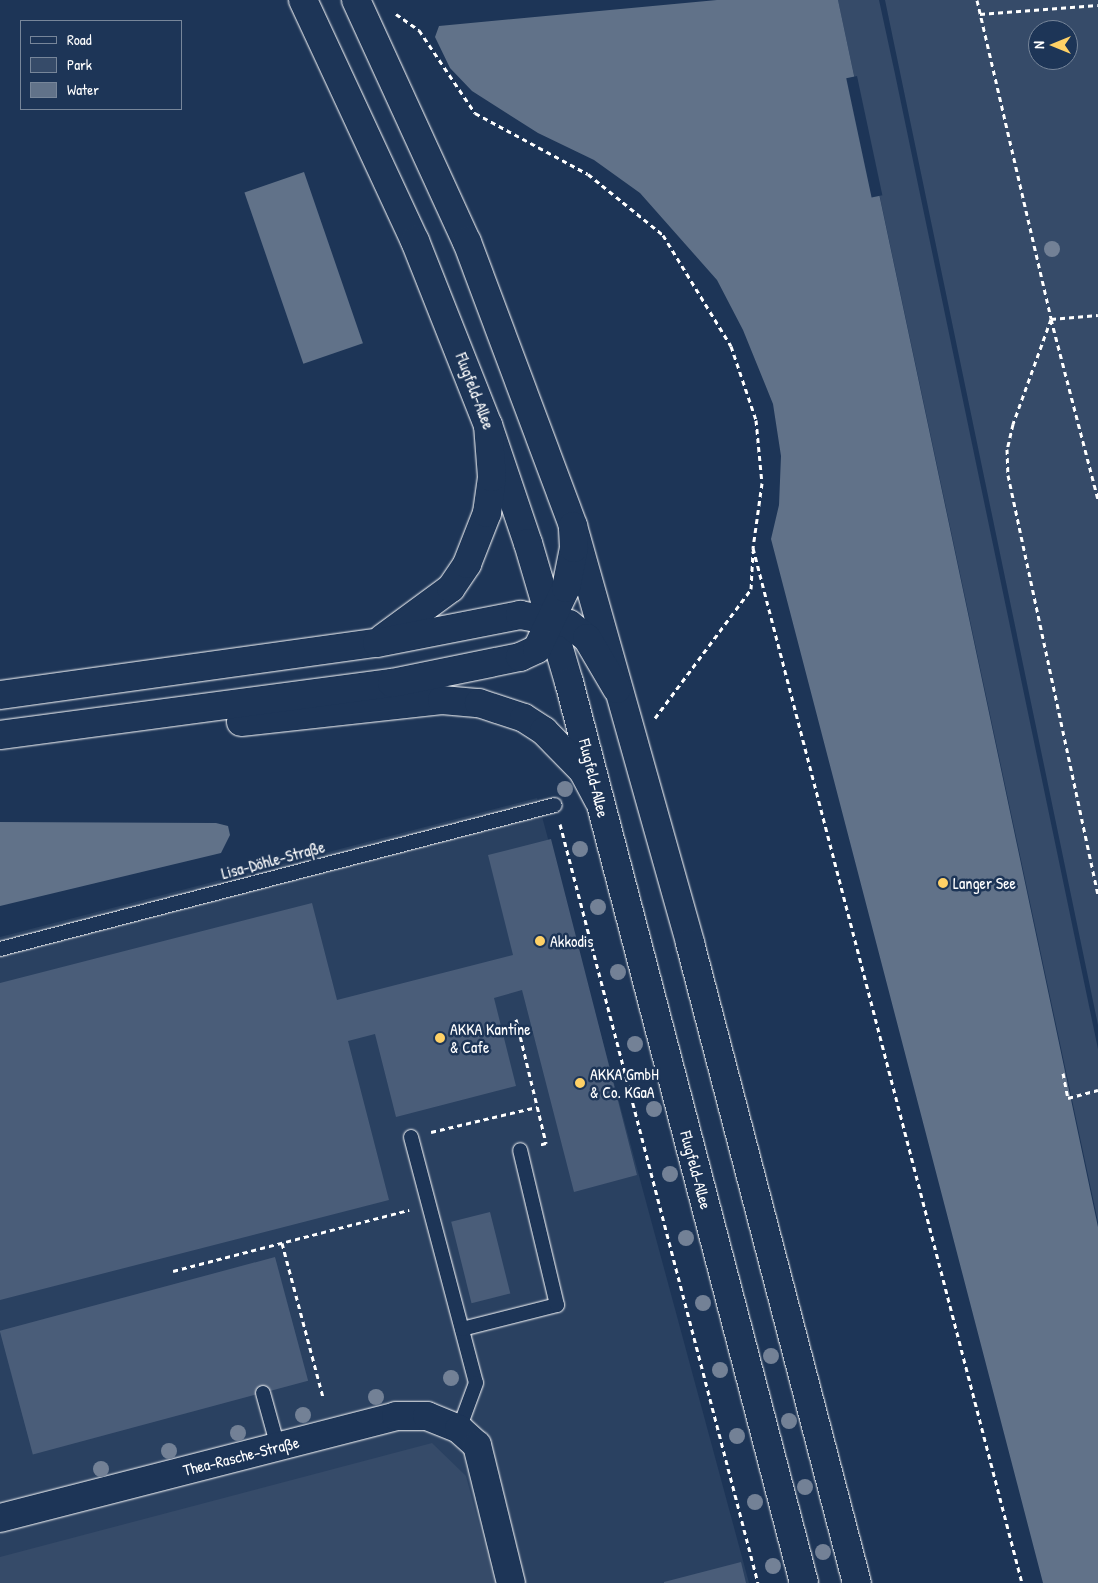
<!DOCTYPE html>
<meta charset="utf-8">
<style>
body{margin:0}
#map{position:relative;width:1098px;height:1583px;overflow:hidden;background:#1d3557;font-family:"Patrick Hand",sans-serif}
div>[style]{position:absolute}
.built>*{inset:0;background:#2a4161}
.green>*{inset:0;background:#364b69}
.water>*{inset:0;background:#617289;transform-origin:0 0}
.pier>*{inset:0;background:#1d3557;transform-origin:0 0}
.building>*{inset:0;background:#4a5d79;transform-origin:0 0}
.path>*{height:3px;margin-top:-1.5px;transform-origin:0;background:repeating-linear-gradient(90deg,#fff 0 5px,transparent 0 9px)}
.roads{filter:drop-shadow(0 0 1px #fff) drop-shadow(0 0 1px #fff)}
.service>*{height:14px;margin:-7px;padding:0 7px;transform-origin:7px;border-radius:7px;background:#1d3557}
.minor>*{height:28px;margin:-14px;padding:0 14px;transform-origin:14px;border-radius:14px;background:#1d3557}
.secondary>*{height:28px;margin:-14px;padding:0 14px;transform-origin:14px;border-radius:14px;background:#1d3557}
.motorway>*{height:28px;margin:-14px;padding:0 14px;transform-origin:14px;border-radius:14px;background:#1d3557}
.trees>*{width:16px;height:16px;margin:-8px;border-radius:50%;background:#738196}
.dots>*{width:14px;height:14px;translate:-50% -50%;box-sizing:border-box;border:2px solid #1d3557;border-radius:50%}
span{translate:-50% -50%;white-space:nowrap;text-align:center;line-height:1.15;-webkit-text-stroke:5px #1d3557;paint-order:stroke}
.street-label{font-size:16px;color:#fff}
.poi-label{font-size:16px;color:#fff}
.left{translate:0 -50%;text-align:left}
.legend{position:absolute;left:20px;top:20px;width:162px;height:90px;box-sizing:border-box;background:#1d3557;border:1px solid #77869a;margin:0;padding:6px 9px;list-style:none;font-size:15px;color:#fff}
.legend li{display:flex;align-items:center;gap:10px;height:25px}
.legend b{width:25px;border:1px solid #77869a}
.north{position:absolute;left:1028px;top:20px;width:50px;height:50px;box-sizing:border-box;background:#1d3557;border:1px solid #77869a;border-radius:50%;rotate:270deg;font-size:14px;font-weight:700;line-height:20px;text-align:center;color:#fff}
.north::after{content:'';display:block;margin:auto;width:18px;height:22px;background:#ffd166;clip-path:polygon(50% 0,100% 100%,50% 72%,0 100%)}
</style>
<div id="map">
<div class="built">
<i style="clip-path:polygon(537px 798px,749px 1583px,0 1583px,0 937px)"></i>
</div>
<div class="green">
<i style="clip-path:polygon(838px 0,879px 0,895px 74px,1098px 1049px,1098px 1222px)"></i>
<i style="clip-path:polygon(evenodd,885px 0,1098px 0,1098px 1025px,885px 0,1038px 30px,1068px 30px,1068px 60px,1038px 60px,1038px 30px)"></i>
<i style="clip-path:polygon(432px 1443px,466px 1476px,495px 1583px,0 1583px,0 1557px)"></i>
</div>
<div class="water">
<i style="clip-path:polygon(717px 0,838px 0,1098px 1227px,1098px 1583px,1043px 1583px,771px 539px,779px 505px,781px 456px,773px 404px,743px 330px,717px 280px,640px 193px,594px 160px,538px 133px,472px 91px,450px 68px,435px 37px,439px 26px)"></i>
<i style="left:304px;top:172px;width:181px;height:63px;rotate:71deg"></i>
<i style="clip-path:polygon(0 822px,216px 823px,228px 826px,230px 835px,221px 853px,0 906px)"></i>
</div>
<div class="pier">
<i style="left:857px;top:76px;width:122px;height:11px;rotate:78deg"></i>
</div>
<div class="building">
<i style="clip-path:polygon(551px 839px,637px 1175px,574px 1192px,522px 990px,494px 998px,516px 1086px,396px 1117px,375px 1034px,348px 1041px,389px 1200px,0 1300px,0 983px,312px 903px,337px 1000px,513px 955px,488px 855px)"></i>
<i style="left:490px;top:1212px;width:84px;height:40px;rotate:76deg"></i>
<i style="left:275px;top:1257px;width:128px;height:285px;rotate:75deg"></i>
<i style="clip-path:polygon(741px 1562px,746px 1583px,664px 1583px,664px 1582px)"></i>
</div>
<div class="path">
<i style="left:977px;top:0;width:327px;rotate:76.9deg"></i>
<i style="left:1051px;top:319px;width:186px;rotate:75.4deg"></i>
<i style="left:396px;top:14px;width:28px;rotate:35deg"></i>
<i style="left:419px;top:30px;width:100px;rotate:56deg"></i>
<i style="left:475px;top:113px;width:128px;rotate:28.4deg"></i>
<i style="left:588px;top:174px;width:97px;rotate:39.1deg"></i>
<i style="left:663px;top:235px;width:130px;rotate:58.5deg"></i>
<i style="left:731px;top:346px;width:78px;rotate:71.3deg"></i>
<i style="left:756px;top:420px;width:63px;rotate:84.6deg"></i>
<i style="left:762px;top:483px;width:66px;rotate:97.9deg"></i>
<i style="left:753px;top:548px;width:1069px;rotate:75.43deg"></i>
<i style="left:980px;top:14px;width:118px;rotate:-4.4deg"></i>
<i style="left:1051px;top:319px;width:112px;rotate:109.9deg"></i>
<i style="left:1013px;top:424px;width:26px;rotate:103deg"></i>
<i style="left:1007px;top:449px;width:26px;rotate:88deg"></i>
<i style="left:1008px;top:475px;width:429px;rotate:77.9deg"></i>
<i style="left:1051px;top:319px;width:47px;rotate:-4.9deg"></i>
<i style="left:655px;top:718px;width:161px;rotate:-53.3deg"></i>
<i style="left:751px;top:589px;width:38px;rotate:-87deg"></i>
<i style="left:560px;top:824px;width:784px;rotate:75.38deg"></i>
<i style="left:516px;top:1019px;width:128px;rotate:76.4deg"></i>
<i style="left:546px;top:1143px;width:7px;rotate:164deg"></i>
<i style="left:1063px;top:1073px;width:25px;rotate:79deg"></i>
<i style="left:1068px;top:1098px;width:31px;rotate:-15deg"></i>
<i style="left:431px;top:1132px;width:109px;rotate:-13.3deg"></i>
<i style="left:282px;top:1243px;width:159px;rotate:75.1deg"></i>
<i style="left:173px;top:1271px;width:244px;rotate:-14.5deg"></i>
</div>
<div class="roads">
<div class="service">
<i style="left:0;top:949px;width:573px;rotate:-14.55deg"></i>
<i style="left:411px;top:1137px;width:254px;rotate:75.2deg"></i>
<i style="left:476px;top:1383px;width:49px;rotate:110.3deg"></i>
<i style="left:462px;top:1329px;width:98px;rotate:-14.2deg"></i>
<i style="left:557px;top:1305px;width:159px;rotate:-103.4deg"></i>
<i style="left:263px;top:1393px;width:56px;rotate:74.5deg"></i>
</div>
<div class="minor">
<i style="left:0;top:1518px;width:409px;rotate:-14.4deg"></i>
<i style="left:396px;top:1416px;width:31px"></i>
<i style="left:427px;top:1416px;width:35px;rotate:22deg"></i>
<i style="left:459px;top:1429px;width:24px;rotate:42deg"></i>
<i style="left:477px;top:1445px;width:142px;rotate:76.2deg"></i>
</div>
<div class="secondary">
<i style="left:303px;top:0;width:266px;rotate:65.1deg"></i>
<i style="left:415px;top:241px;width:198px;rotate:68.4deg"></i>
<i style="left:488px;top:425px;width:125px;rotate:71.3deg"></i>
<i style="left:528px;top:543px;width:145px;rotate:73.6deg"></i>
<i style="left:569px;top:682px;width:931px;rotate:75.38deg"></i>
<i style="left:356px;top:0;width:266px;rotate:65.4deg"></i>
<i style="left:467px;top:242px;width:303px;rotate:69.5deg"></i>
<i style="left:573px;top:526px;width:433px;rotate:74.3deg"></i>
<i style="left:690px;top:943px;width:661px;rotate:75.38deg"></i>
</div>
<div class="motorway">
<i style="left:383px;top:638px;width:84px;rotate:-36.3deg"></i>
<i style="left:451px;top:588px;width:29px;rotate:-56deg"></i>
<i style="left:467px;top:564px;width:55px;rotate:-68.6deg"></i>
<i style="left:487px;top:513px;width:36px;rotate:-82deg"></i>
<i style="left:492px;top:477px;width:52px;rotate:-94.4deg"></i>
<i style="left:0;top:695px;width:381px;rotate:-7.9deg"></i>
<i style="left:377px;top:643px;width:146px;rotate:-11.1deg"></i>
<i style="left:520px;top:615px;width:50px;rotate:10.4deg"></i>
<i style="left:569px;top:624px;width:23px;rotate:38deg"></i>
<i style="left:587px;top:638px;width:59px;rotate:59.5deg"></i>
<i style="left:241px;top:722px;width:202px;rotate:-6.2deg"></i>
<i style="left:442px;top:700px;width:37px;rotate:5deg"></i>
<i style="left:479px;top:703px;width:47px;rotate:18.4deg"></i>
<i style="left:524px;top:718px;width:24px;rotate:33deg"></i>
<i style="left:544px;top:731px;width:56px;rotate:45.7deg"></i>
<i style="left:583px;top:771px;width:34px;rotate:62deg"></i>
<i style="left:0;top:735px;width:395px;rotate:-7.6deg"></i>
<i style="left:392px;top:683px;width:131px;rotate:-11.5deg"></i>
<i style="left:520px;top:657px;width:19px;rotate:-25deg"></i>
<i style="left:537px;top:649px;width:68px;rotate:-64.6deg"></i>
<i style="left:566px;top:588px;width:41px;rotate:-78.7deg"></i>
<i style="left:574px;top:548px;width:22px;rotate:-93deg"></i>
</div>
</div>
<div class="trees">
<i style="left:1052px;top:249px"></i>
<i style="left:565px;top:789px"></i>
<i style="left:580px;top:849px"></i>
<i style="left:598px;top:907px"></i>
<i style="left:618px;top:972px"></i>
<i style="left:635px;top:1044px"></i>
<i style="left:654px;top:1109px"></i>
<i style="left:670px;top:1174px"></i>
<i style="left:686px;top:1238px"></i>
<i style="left:703px;top:1303px"></i>
<i style="left:771px;top:1356px"></i>
<i style="left:720px;top:1370px"></i>
<i style="left:451px;top:1378px"></i>
<i style="left:376px;top:1397px"></i>
<i style="left:303px;top:1415px"></i>
<i style="left:789px;top:1421px"></i>
<i style="left:238px;top:1433px"></i>
<i style="left:737px;top:1436px"></i>
<i style="left:169px;top:1451px"></i>
<i style="left:101px;top:1469px"></i>
<i style="left:805px;top:1487px"></i>
<i style="left:755px;top:1502px"></i>
<i style="left:823px;top:1552px"></i>
<i style="left:773px;top:1566px"></i>
</div>
<div class="dots">
<i style="left:943px;top:883px;background:#ffd166"></i>
<i style="left:540px;top:941px;background:#ffd166"></i>
<i style="left:440px;top:1038px;background:#ffd166"></i>
<i style="left:580px;top:1083px;background:#ffd166"></i>
</div>
<div class="street-label">
<span style="left:475px;top:391px;rotate:69deg">Flugfeld-Allee</span>
<span style="left:594px;top:778px;rotate:76deg">Flugfeld-Allee</span>
<span style="left:273px;top:860px;rotate:-15deg">Lisa-Döhle-Straße</span>
<span style="left:696px;top:1170px;rotate:75deg">Flugfeld-Allee</span>
<span style="left:241px;top:1456px;rotate:-14deg">Thea-Rasche-Straße</span>
</div>
<div class="poi-label">
<span class="left" style="left:953px;top:883px">Langer See</span>
<span class="left" style="left:550px;top:941px">Akkodis</span>
<span class="left" style="left:450px;top:1038px">AKKA Kantine<br>&amp; Cafe</span>
<span class="left" style="left:590px;top:1083px">AKKA GmbH<br>&amp; Co. KGaA</span>
</div>
<ul class="legend">
<li><b style="height:6px;background:#1d3557"></b>Road</li>
<li><b style="height:14px;background:#364b69"></b>Park</li>
<li><b style="height:14px;background:#617289"></b>Water</li>
</ul>
<div class="north">N</div>
</div>
